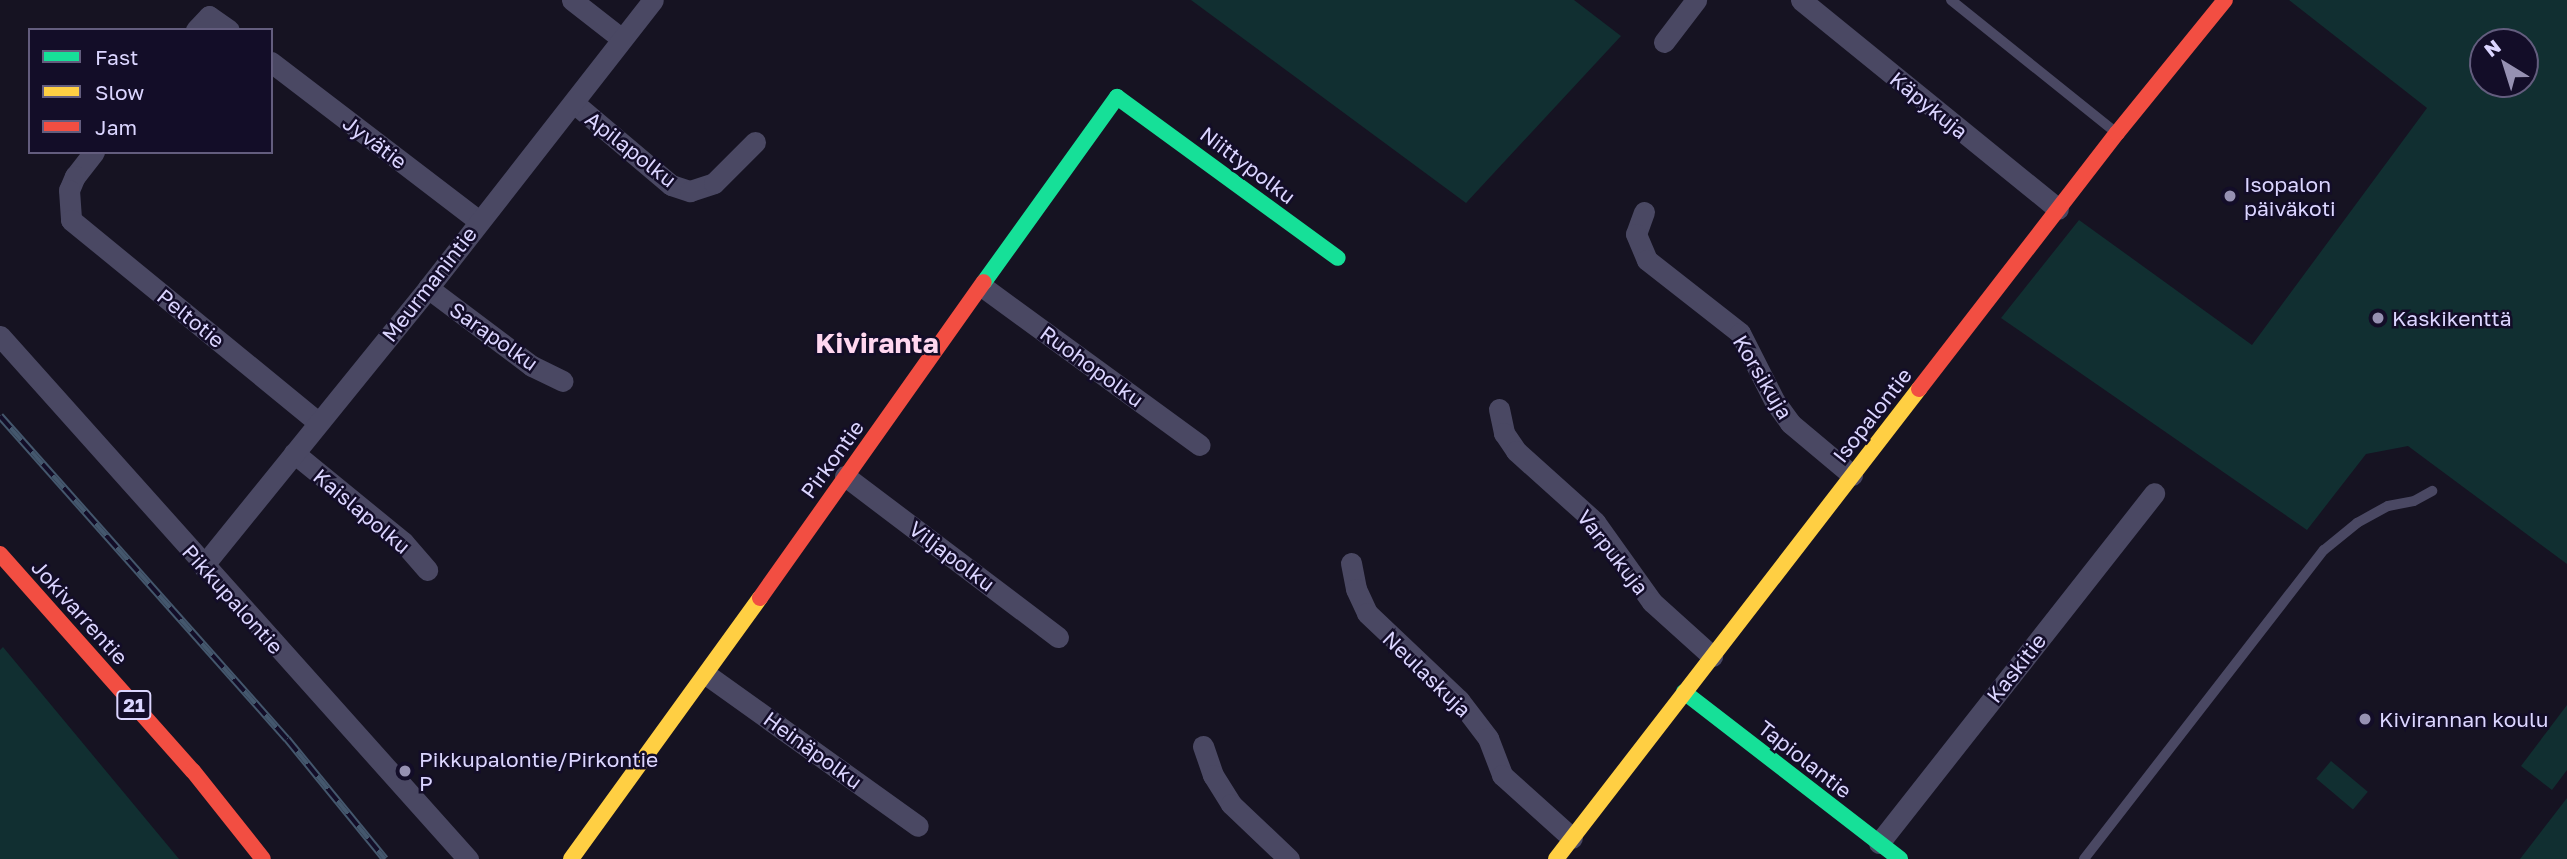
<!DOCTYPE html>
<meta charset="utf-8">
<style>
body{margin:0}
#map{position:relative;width:2567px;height:859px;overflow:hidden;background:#161322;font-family:"Golos Text",sans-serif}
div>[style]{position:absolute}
.green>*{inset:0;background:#112f31;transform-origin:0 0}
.lane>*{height:10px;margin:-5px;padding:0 5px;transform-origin:5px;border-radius:5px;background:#4a4863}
.street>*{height:21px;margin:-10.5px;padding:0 10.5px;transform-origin:10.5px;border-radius:10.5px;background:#4a4863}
.fast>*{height:16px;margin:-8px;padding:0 8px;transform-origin:8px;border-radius:8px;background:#16e098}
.slow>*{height:16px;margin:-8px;padding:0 8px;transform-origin:8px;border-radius:8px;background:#ffcf43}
.jam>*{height:16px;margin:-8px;padding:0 8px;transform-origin:8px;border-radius:8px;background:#f24e42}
.rail>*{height:8px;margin-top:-4px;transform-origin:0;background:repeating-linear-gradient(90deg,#130d28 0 16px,#44576d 0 32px);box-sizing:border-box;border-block:2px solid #44576d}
.dots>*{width:19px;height:19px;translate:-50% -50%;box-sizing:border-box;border:4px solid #130d28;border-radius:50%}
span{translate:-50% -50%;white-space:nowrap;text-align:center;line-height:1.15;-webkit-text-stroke:5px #130d28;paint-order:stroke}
.shield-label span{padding:2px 5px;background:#130d28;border:2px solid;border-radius:5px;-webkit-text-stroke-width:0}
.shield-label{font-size:19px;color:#dbd5ff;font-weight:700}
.street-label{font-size:21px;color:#dbd5ff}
.poi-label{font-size:21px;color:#dbd5ff}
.left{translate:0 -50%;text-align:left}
.district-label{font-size:28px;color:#ffd7ef;font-weight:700}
.legend{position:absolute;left:28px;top:28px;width:245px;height:126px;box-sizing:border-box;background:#130d28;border:2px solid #635d7e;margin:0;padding:9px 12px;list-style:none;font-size:21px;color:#dbd5ff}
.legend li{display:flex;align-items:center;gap:14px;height:35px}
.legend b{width:35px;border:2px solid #635d7e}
.north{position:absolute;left:2469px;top:28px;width:70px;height:70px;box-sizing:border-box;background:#130d28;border:2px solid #635d7e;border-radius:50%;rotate:322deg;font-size:19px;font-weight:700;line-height:28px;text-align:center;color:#dbd5ff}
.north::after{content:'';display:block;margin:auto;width:24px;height:32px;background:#9691b2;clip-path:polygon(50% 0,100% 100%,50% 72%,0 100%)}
</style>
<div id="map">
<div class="green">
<i style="clip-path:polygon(1191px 0,1574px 0,1621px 36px,1466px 203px)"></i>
<i style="clip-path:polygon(evenodd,2289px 0,2567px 0,2567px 564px,2408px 446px,2366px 454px,2307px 530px,2001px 318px,2079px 220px,2252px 345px,2427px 108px,2289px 0,2483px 42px,2525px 42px,2525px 84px,2483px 84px,2483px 42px)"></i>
<i style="clip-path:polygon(3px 647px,179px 859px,0 859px,0 650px)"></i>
<i style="clip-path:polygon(2567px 705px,2567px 770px,2552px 790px,2521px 766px)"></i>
<i style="left:2331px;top:761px;width:48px;height:23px;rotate:40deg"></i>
<i style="clip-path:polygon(2567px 798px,2567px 859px,2520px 859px)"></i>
</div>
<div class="lane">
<i style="left:1951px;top:0;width:211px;rotate:38.8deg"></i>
<i style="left:2084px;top:859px;width:391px;rotate:-52.2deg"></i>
<i style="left:2324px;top:550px;width:43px;rotate:-39.3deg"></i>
<i style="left:2357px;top:523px;width:35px;rotate:-29deg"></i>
<i style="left:2388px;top:506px;width:26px;rotate:-11deg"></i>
<i style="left:2414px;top:501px;width:21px;rotate:-29deg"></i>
</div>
<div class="street">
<i style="left:572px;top:0;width:63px;rotate:38deg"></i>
<i style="left:1801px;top:0;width:331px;rotate:39.1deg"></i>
<i style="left:196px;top:30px;width:19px;rotate:-47deg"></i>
<i style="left:209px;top:16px;width:24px;rotate:35deg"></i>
<i style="left:1664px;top:42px;width:53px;rotate:-52.7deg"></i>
<i style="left:271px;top:62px;width:262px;rotate:37.4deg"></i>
<i style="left:574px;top:103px;width:127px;rotate:40.2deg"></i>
<i style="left:671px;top:185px;width:20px;rotate:18deg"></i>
<i style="left:690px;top:191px;width:25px;rotate:-18deg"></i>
<i style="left:714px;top:183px;width:58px;rotate:-45deg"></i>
<i style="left:94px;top:152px;width:31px;rotate:128deg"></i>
<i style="left:75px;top:176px;width:15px;rotate:113deg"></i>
<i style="left:69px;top:190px;width:30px;rotate:86deg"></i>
<i style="left:71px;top:220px;width:319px;rotate:39.3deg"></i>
<i style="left:1644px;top:212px;width:23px;rotate:110deg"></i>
<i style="left:1636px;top:234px;width:28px;rotate:67deg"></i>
<i style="left:1647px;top:260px;width:118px;rotate:38.1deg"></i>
<i style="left:1740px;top:333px;width:77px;rotate:63.1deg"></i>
<i style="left:1775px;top:402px;width:26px;rotate:54deg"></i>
<i style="left:1790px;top:423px;width:81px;rotate:40deg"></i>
<i style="left:983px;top:287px;width:268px;rotate:36.1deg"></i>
<i style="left:428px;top:288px;width:130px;rotate:36.9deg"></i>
<i style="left:532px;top:366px;width:34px;rotate:26deg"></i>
<i style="left:0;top:336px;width:702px;rotate:48.18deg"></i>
<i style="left:1499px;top:409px;width:25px;rotate:78deg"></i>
<i style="left:1504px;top:433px;width:22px;rotate:56deg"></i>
<i style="left:1516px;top:451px;width:106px;rotate:41.9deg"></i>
<i style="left:1595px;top:522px;width:98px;rotate:54.5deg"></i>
<i style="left:1652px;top:602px;width:81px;rotate:42deg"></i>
<i style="left:294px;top:453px;width:141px;rotate:39.2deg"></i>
<i style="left:403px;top:542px;width:37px;rotate:49deg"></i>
<i style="left:845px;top:476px;width:267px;rotate:37.1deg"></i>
<i style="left:1351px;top:563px;width:26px;rotate:79deg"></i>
<i style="left:1356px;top:589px;width:26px;rotate:65deg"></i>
<i style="left:1367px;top:613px;width:127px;rotate:43.4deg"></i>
<i style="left:1459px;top:700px;width:48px;rotate:52.7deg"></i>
<i style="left:1488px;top:738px;width:40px;rotate:69deg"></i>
<i style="left:1502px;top:775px;width:94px;rotate:42deg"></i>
<i style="left:203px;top:566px;width:358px;rotate:-51deg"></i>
<i style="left:428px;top:288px;width:365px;rotate:-52deg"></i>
<i style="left:707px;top:675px;width:259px;rotate:35.6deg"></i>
<i style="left:1203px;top:746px;width:31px;rotate:71deg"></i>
<i style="left:1213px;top:775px;width:34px;rotate:58deg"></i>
<i style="left:1231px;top:804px;width:80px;rotate:43.5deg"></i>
<i style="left:1879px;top:843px;width:445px;rotate:-51.8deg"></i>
</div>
<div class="fast">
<i style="left:984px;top:282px;width:228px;rotate:-54.3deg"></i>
<i style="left:1117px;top:97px;width:273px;rotate:36.1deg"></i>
<i style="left:1684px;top:692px;width:273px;rotate:37.7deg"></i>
</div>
<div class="slow">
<i style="left:571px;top:859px;width:322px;rotate:-54.1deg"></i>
<i style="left:1556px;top:859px;width:594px;rotate:-52.32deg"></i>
</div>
<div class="jam">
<i style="left:1919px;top:389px;width:324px;rotate:-52.3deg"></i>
<i style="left:2117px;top:133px;width:171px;rotate:-50.9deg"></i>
<i style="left:0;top:554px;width:290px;rotate:48.4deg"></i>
<i style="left:193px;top:771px;width:112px;rotate:51.5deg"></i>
<i style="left:760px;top:598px;width:387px;rotate:-54.7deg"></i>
</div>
<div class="rail">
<i style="left:0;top:416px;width:432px;rotate:48.4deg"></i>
<i style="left:287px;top:739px;width:155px;rotate:50.8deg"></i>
</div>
<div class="dots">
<i style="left:2230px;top:196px;background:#9691b2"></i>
<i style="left:2378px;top:318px;background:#9691b2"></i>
<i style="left:2365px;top:719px;background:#9691b2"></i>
<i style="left:405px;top:771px;background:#9691b2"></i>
</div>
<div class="shield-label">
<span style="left:134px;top:705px">21</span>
</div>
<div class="street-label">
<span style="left:1929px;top:105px;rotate:39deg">Käpykuja</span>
<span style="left:375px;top:142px;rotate:37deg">Jyvätie</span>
<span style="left:631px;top:149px;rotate:38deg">Apilapolku</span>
<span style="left:1248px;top:165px;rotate:37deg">Niittypolku</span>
<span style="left:429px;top:284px;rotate:-52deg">Meurmanintie</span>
<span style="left:191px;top:318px;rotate:39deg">Peltotie</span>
<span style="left:494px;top:336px;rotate:35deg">Sarapolku</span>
<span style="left:1092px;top:366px;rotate:36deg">Ruohopolku</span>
<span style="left:1763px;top:377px;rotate:59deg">Korsikuja</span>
<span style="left:1872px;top:415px;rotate:-52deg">Isopalontie</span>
<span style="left:832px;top:459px;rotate:-54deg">Pirkontie</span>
<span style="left:362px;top:511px;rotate:40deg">Kaislapolku</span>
<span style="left:1613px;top:552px;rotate:52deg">Varpukuja</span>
<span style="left:952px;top:556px;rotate:37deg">Viljapolku</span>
<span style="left:233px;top:599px;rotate:48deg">Pikkupalontie</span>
<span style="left:80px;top:612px;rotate:48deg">Jokivarrentie</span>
<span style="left:2016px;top:668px;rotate:-52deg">Kaskitie</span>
<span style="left:1427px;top:674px;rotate:44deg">Neulaskuja</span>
<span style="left:813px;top:750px;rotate:36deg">Heinäpolku</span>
<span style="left:1805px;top:759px;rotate:38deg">Tapiolantie</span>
</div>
<div class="poi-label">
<span class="left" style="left:2244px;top:196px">Isopalon<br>päiväkoti</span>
<span class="left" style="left:2392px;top:318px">Kaskikenttä</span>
<span class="left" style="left:2379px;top:719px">Kivirannan koulu</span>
<span class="left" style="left:419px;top:771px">Pikkupalontie/Pirkontie<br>P</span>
</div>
<div class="district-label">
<span style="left:877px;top:343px">Kiviranta</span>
</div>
<ul class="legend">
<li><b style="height:9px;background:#16e098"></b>Fast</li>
<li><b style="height:9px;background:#ffcf43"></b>Slow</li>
<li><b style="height:9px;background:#f24e42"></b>Jam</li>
</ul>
<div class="north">N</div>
</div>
